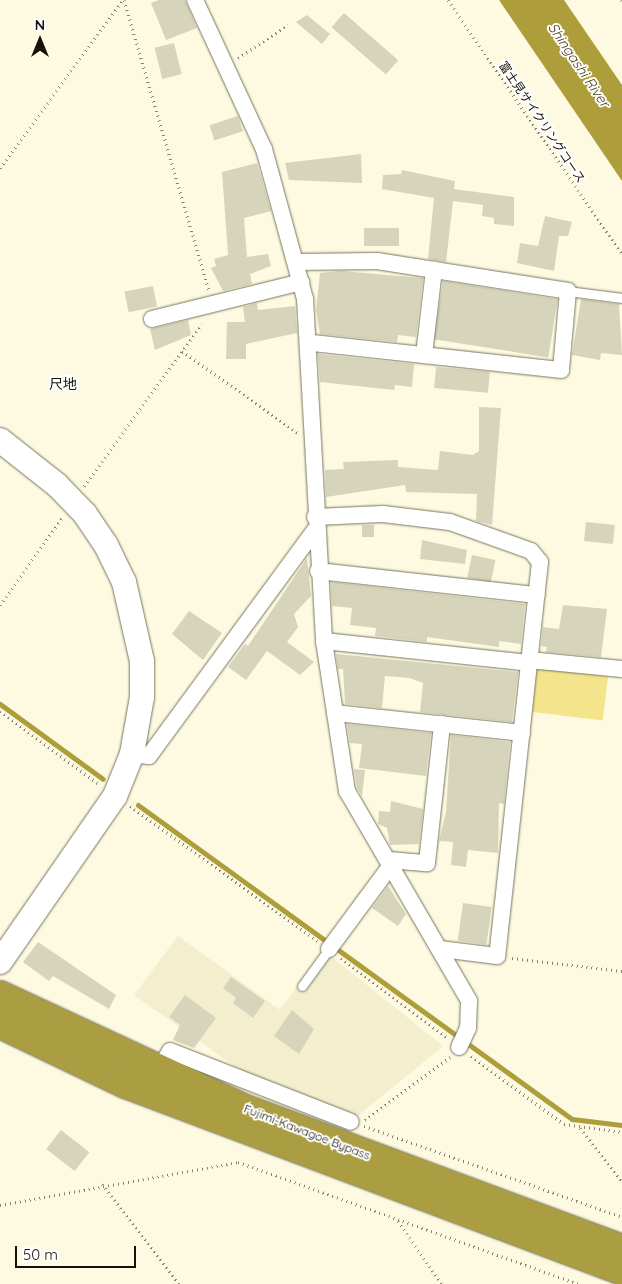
<!DOCTYPE html>
<meta charset="utf-8">
<style>
body{margin:0}
#map{position:relative;width:622px;height:1284px;overflow:hidden;background:#fdfae1;font-family:Quicksand,"Noto Sans JP",sans-serif}
div>[style]{position:absolute}
.built>*{inset:0;background:#f3eece}
.green>*{inset:0;background:#f4e58d;transform-origin:0 0}
.water>*{inset:0;background:#ae9e3b}
.stream>*{height:5px;margin:-2.5px;padding:0 2.5px;transform-origin:2.5px;border-radius:2.5px;background:#ae9e3b}
.building>*{inset:0;background:#d7d4bc;transform-origin:0 0}
.path>*{height:3px;margin-top:-1.5px;transform-origin:0;background:repeating-linear-gradient(90deg,#848272 0 1px,transparent 0 5px)}
.roads{filter:drop-shadow(0 0 1px #77745e) drop-shadow(0 0 1px #77745e)}
.lane>*{height:9px;margin:-4.5px;padding:0 4.5px;transform-origin:4.5px;border-radius:4.5px;background:#fff}
.street>*{height:16px;margin:-8px;padding:0 8px;transform-origin:8px;border-radius:8px;background:#fff}
.secondary>*{height:24px;margin:-12px;padding:0 12px;transform-origin:12px;border-radius:12px;background:#fff}
.highway>*{height:28px;margin:-14px;padding:0 14px;transform-origin:14px;border-radius:14px;background:#ab9d42}
span{translate:-50% -50%;white-space:nowrap;text-align:center;line-height:1.15;-webkit-text-stroke:4px #fff;paint-order:stroke}
.street-label{font-size:12px;color:#131209}
.water-label{font-size:14px;color:#4b441b;font-style:italic}
.neighbourhood-label{font-size:14px;color:#131209}
.north{position:absolute;left:15px;top:15px;width:50px;height:50px;-webkit-text-stroke:4px #fff;paint-order:stroke;rotate:0deg;font-size:14px;font-weight:700;line-height:20px;text-align:center;color:#131209}
.north::after{content:'';display:block;margin:auto;width:18px;height:22px;background:#131209;clip-path:polygon(50% 0,100% 100%,50% 72%,0 100%)}
.scale{position:absolute;left:15px;top:1246px;width:121px;height:22px;box-sizing:border-box;border:2px solid #131209;border-top:0;padding-left:6px;font-size:15px;line-height:18px;white-space:nowrap;color:#131209;-webkit-text-stroke:4px #fff;paint-order:stroke}
</style>
<div id="map">
<div class="built">
<i style="clip-path:polygon(178px 936px,280px 1010px,323px 950px,443px 1046px,358px 1116px,257px 1082px,134px 995px)"></i>
</div>
<div class="green">
<i style="left:536px;top:665px;width:73px;height:47px;rotate:7deg"></i>
</div>
<div class="water">
<i style="clip-path:polygon(499px 0,564px 0,622px 85px,622px 181px)"></i>
</div>
<div class="stream">
<i style="left:0;top:704px;width:127px;rotate:36.1deg"></i>
<i style="left:138px;top:805px;width:536px;rotate:35.89deg"></i>
<i style="left:572px;top:1119px;width:50px;rotate:6.8deg"></i>
</div>
<div class="building">
<i style="clip-path:polygon(159px 0,185px 0,197px 28px,166px 40px,151px 3px)"></i>
<i style="left:344px;top:13px;width:72px;height:19px;rotate:41deg"></i>
<i style="clip-path:polygon(307px 15px,330px 34px,322px 44px,296px 22px)"></i>
<i style="left:174px;top:43px;width:32px;height:20px;rotate:76deg"></i>
<i style="left:238px;top:116px;width:16px;height:30px;rotate:72deg"></i>
<i style="clip-path:polygon(361px 154px,362px 183px,289px 180px,285px 163px)"></i>
<i style="clip-path:polygon(257px 163px,271px 211px,244px 218px,247px 257px,268px 254px,271px 266px,250px 274px,252px 284px,223px 291px,211px 268px,216px 266px,214px 259px,228px 255px,222px 172px)"></i>
<i style="clip-path:polygon(402px 170px,455px 181px,454px 189px,514px 197px,514px 226px,494px 224px,494px 218px,482px 216px,483px 205px,453px 201px,446px 262px,428px 259px,434px 198px,382px 189px,383px 175px,401px 174px)"></i>
<i style="clip-path:polygon(545px 216px,572px 222px,568px 236px,559px 236px,554px 271px,517px 263px,520px 243px,538px 246px)"></i>
<i style="left:364px;top:228px;width:35px;height:18px"></i>
<i style="clip-path:polygon(341px 271px,423px 278px,416px 337px,398px 335px,397px 342px,320px 334px,316px 310px,320px 273px)"></i>
<i style="left:443px;top:281px;width:116px;height:59px;rotate:9deg"></i>
<i style="left:153px;top:286px;width:21px;height:29px;rotate:79deg"></i>
<i style="clip-path:polygon(581px 299px,619px 304px,622px 355px,601px 353px,600px 360px,572px 355px)"></i>
<i style="clip-path:polygon(257px 303px,258px 310px,295px 306px,297px 333px,246px 344px,246px 359px,226px 359px,227px 322px,245px 322px,243px 307px)"></i>
<i style="clip-path:polygon(188px 320px,191px 335px,155px 350px,150px 329px)"></i>
<i style="clip-path:polygon(318px 354px,414px 364px,412px 387px,395px 385px,394px 390px,320px 382px)"></i>
<i style="left:436px;top:367px;width:54px;height:21px;rotate:5deg"></i>
<i style="clip-path:polygon(479px 407px,501px 408px,492px 525px,476px 521px,477px 494px,406px 492px,405px 485px,326px 497px,325px 470px,344px 469px,343px 462px,398px 460px,398px 467px,438px 470px,440px 451px,473px 455px,479px 451px)"></i>
<i style="left:586px;top:522px;width:29px;height:19px;rotate:6deg"></i>
<i style="left:362px;top:525px;width:12px;height:12px"></i>
<i style="clip-path:polygon(422px 540px,467px 550px,465px 564px,420px 559px)"></i>
<i style="left:472px;top:555px;width:24px;height:23px;rotate:12deg"></i>
<i style="clip-path:polygon(307px 558px,311px 596px,294px 614px,298px 627px,287px 642px,314px 662px,300px 675px,267px 651px,246px 680px,228px 667px,245px 644px,248px 646px)"></i>
<i style="clip-path:polygon(331px 582px,525px 604px,521px 644px,499px 641px,499px 647px,427px 637px,427px 642px,375px 636px,376px 628px,350px 625px,352px 608px,332px 606px)"></i>
<i style="clip-path:polygon(563px 605px,607px 609px,601px 657px,546px 652px,547px 647px,541px 646px,543px 627px,559px 629px)"></i>
<i style="clip-path:polygon(189px 611px,222px 633px,203px 660px,172px 634px)"></i>
<i style="clip-path:polygon(336px 654px,518px 672px,512px 722px,420px 712px,423px 683px,410px 678px,385px 676px,382px 708px,345px 704px,343px 669px,338px 669px)"></i>
<i style="clip-path:polygon(347px 724px,431px 733px,426px 776px,359px 768px,362px 744px,350px 743px)"></i>
<i style="clip-path:polygon(451px 735px,510px 742px,504px 804px,499px 803px,498px 853px,468px 850px,466px 867px,451px 865px,453px 842px,439px 841px,446px 812px)"></i>
<i style="clip-path:polygon(354px 769px,365px 770px,362px 796px,357px 788px)"></i>
<i style="clip-path:polygon(391px 801px,423px 809px,419px 844px,390px 845px,387px 828px,378px 824px,379px 811px,390px 812px)"></i>
<i style="clip-path:polygon(388px 886px,406px 914px,398px 926px,372px 908px)"></i>
<i style="left:463px;top:903px;width:29px;height:38px;rotate:8deg"></i>
<i style="clip-path:polygon(38px 942px,116px 995px,109px 1009px,53px 976px,49px 981px,23px 962px)"></i>
<i style="clip-path:polygon(231px 977px,265px 1001px,253px 1018px,233px 1003px,236px 998px,223px 988px)"></i>
<i style="clip-path:polygon(185px 995px,216px 1018px,194px 1048px,173px 1040px,180px 1025px,169px 1017px)"></i>
<i style="clip-path:polygon(292px 1010px,314px 1029px,299px 1054px,274px 1036px)"></i>
<i style="left:61px;top:1130px;width:36px;height:24px;rotate:38deg"></i>
</div>
<div class="path">
<i style="left:124px;top:0;width:303px;rotate:73.7deg"></i>
<i style="left:448px;top:0;width:308px;rotate:55.6deg"></i>
<i style="left:621px;top:0;width:1px;rotate:45deg"></i>
<i style="left:238px;top:58px;width:60px;rotate:-33.4deg"></i>
<i style="left:0;top:168px;width:208px;rotate:-53.8deg"></i>
<i style="left:182px;top:351px;width:142px;rotate:35.3deg"></i>
<i style="left:84px;top:486px;width:200px;rotate:-53.9deg"></i>
<i style="left:0;top:605px;width:107px;rotate:-54.5deg"></i>
<i style="left:0;top:711px;width:124px;rotate:36.5deg"></i>
<i style="left:130px;top:806px;width:231px;rotate:35.7deg"></i>
<i style="left:341px;top:958px;width:134px;rotate:36.8deg"></i>
<i style="left:512px;top:958px;width:111px;rotate:6.7deg"></i>
<i style="left:471px;top:1056px;width:115px;rotate:36.2deg"></i>
<i style="left:564px;top:1124px;width:59px;rotate:7.9deg"></i>
<i style="left:365px;top:1120px;width:106px;rotate:-36.5deg"></i>
<i style="left:364px;top:1126px;width:274px;rotate:19.4deg"></i>
<i style="left:580px;top:1128px;width:68px;rotate:52.1deg"></i>
<i style="left:102px;top:1184px;width:126px;rotate:52.4deg"></i>
<i style="left:0;top:1205px;width:242px;rotate:-10.2deg"></i>
<i style="left:238px;top:1162px;width:361px;rotate:19.7deg"></i>
<i style="left:398px;top:1221px;width:77px;rotate:55.1deg"></i>
</div>
<div class="roads">
<div class="lane">
<i style="left:568px;top:291px;width:54px;rotate:7.4deg"></i>
<i style="left:302px;top:986px;width:46px;rotate:-53.9deg"></i>
</div>
<div class="street">
<i style="left:195px;top:0;width:164px;rotate:65.2deg"></i>
<i style="left:264px;top:149px;width:156px;rotate:74.7deg"></i>
<i style="left:305px;top:299px;width:343px;rotate:86.8deg"></i>
<i style="left:324px;top:641px;width:152px;rotate:81.3deg"></i>
<i style="left:347px;top:791px;width:243px;rotate:59.8deg"></i>
<i style="left:469px;top:1001px;width:27px;rotate:92deg"></i>
<i style="left:468px;top:1028px;width:21px;rotate:115deg"></i>
<i style="left:296px;top:262px;width:81px;rotate:-0.7deg"></i>
<i style="left:377px;top:261px;width:193px;rotate:8.9deg"></i>
<i style="left:568px;top:291px;width:79px;rotate:95.1deg"></i>
<i style="left:561px;top:370px;width:251px;rotate:-173.8deg"></i>
<i style="left:152px;top:319px;width:154px;rotate:-13.9deg"></i>
<i style="left:424px;top:355px;width:86px;rotate:-83.3deg"></i>
<i style="left:315px;top:517px;width:68px;rotate:-2.5deg"></i>
<i style="left:383px;top:514px;width:67px;rotate:6.8deg"></i>
<i style="left:450px;top:522px;width:86px;rotate:19.7deg"></i>
<i style="left:531px;top:551px;width:14px;rotate:51deg"></i>
<i style="left:540px;top:562px;width:396px;rotate:96.2deg"></i>
<i style="left:497px;top:956px;width:56px;rotate:-172.9deg"></i>
<i style="left:318px;top:571px;width:220px;rotate:6.3deg"></i>
<i style="left:324px;top:641px;width:206px;rotate:6.1deg"></i>
<i style="left:529px;top:660px;width:93px;rotate:5.5deg"></i>
<i style="left:335px;top:713px;width:188px;rotate:6.1deg"></i>
<i style="left:132px;top:754px;width:17px;rotate:7deg"></i>
<i style="left:149px;top:756px;width:280px;rotate:-53.7deg"></i>
<i style="left:389px;top:860px;width:38px;rotate:5deg"></i>
<i style="left:427px;top:863px;width:140px;rotate:-83.8deg"></i>
<i style="left:329px;top:949px;width:106px;rotate:-53.5deg"></i>
<i style="left:158px;top:1072px;width:24px;rotate:-60deg"></i>
<i style="left:170px;top:1051px;width:194px;rotate:21.4deg"></i>
</div>
<div class="secondary">
<i style="left:0;top:440px;width:73px;rotate:38.3deg"></i>
<i style="left:57px;top:485px;width:40px;rotate:46deg"></i>
<i style="left:85px;top:514px;width:37px;rotate:56deg"></i>
<i style="left:106px;top:545px;width:41px;rotate:64.1deg"></i>
<i style="left:124px;top:582px;width:81px;rotate:77.2deg"></i>
<i style="left:142px;top:661px;width:36px;rotate:90deg"></i>
<i style="left:142px;top:697px;width:58px;rotate:100deg"></i>
<i style="left:132px;top:754px;width:45px;rotate:112deg"></i>
<i style="left:115px;top:796px;width:202px;rotate:124.7deg"></i>
</div>
<div class="highway">
<i style="left:0;top:995px;width:266px;rotate:24.9deg"></i>
<i style="left:241px;top:1107px;width:407px;rotate:20.4deg"></i>
<i style="left:0;top:1024px;width:139px;rotate:25.6deg"></i>
<i style="left:125px;top:1084px;width:531px;rotate:20.62deg"></i>
</div>
</div>
<div class="street-label">
<span style="left:542px;top:122px;rotate:56deg">富士見サイクリングコース</span>
<span style="left:307px;top:1132px;rotate:21deg">Fujimi-Kawagoe Bypass</span>
</div>
<div class="water-label">
<span style="left:579px;top:65px;rotate:56deg">Shingashi River</span>
</div>
<div class="neighbourhood-label">
<span style="left:63px;top:384px">尺地</span>
</div>
<div class="north">N</div>
<div class="scale">50 m</div>
</div>
